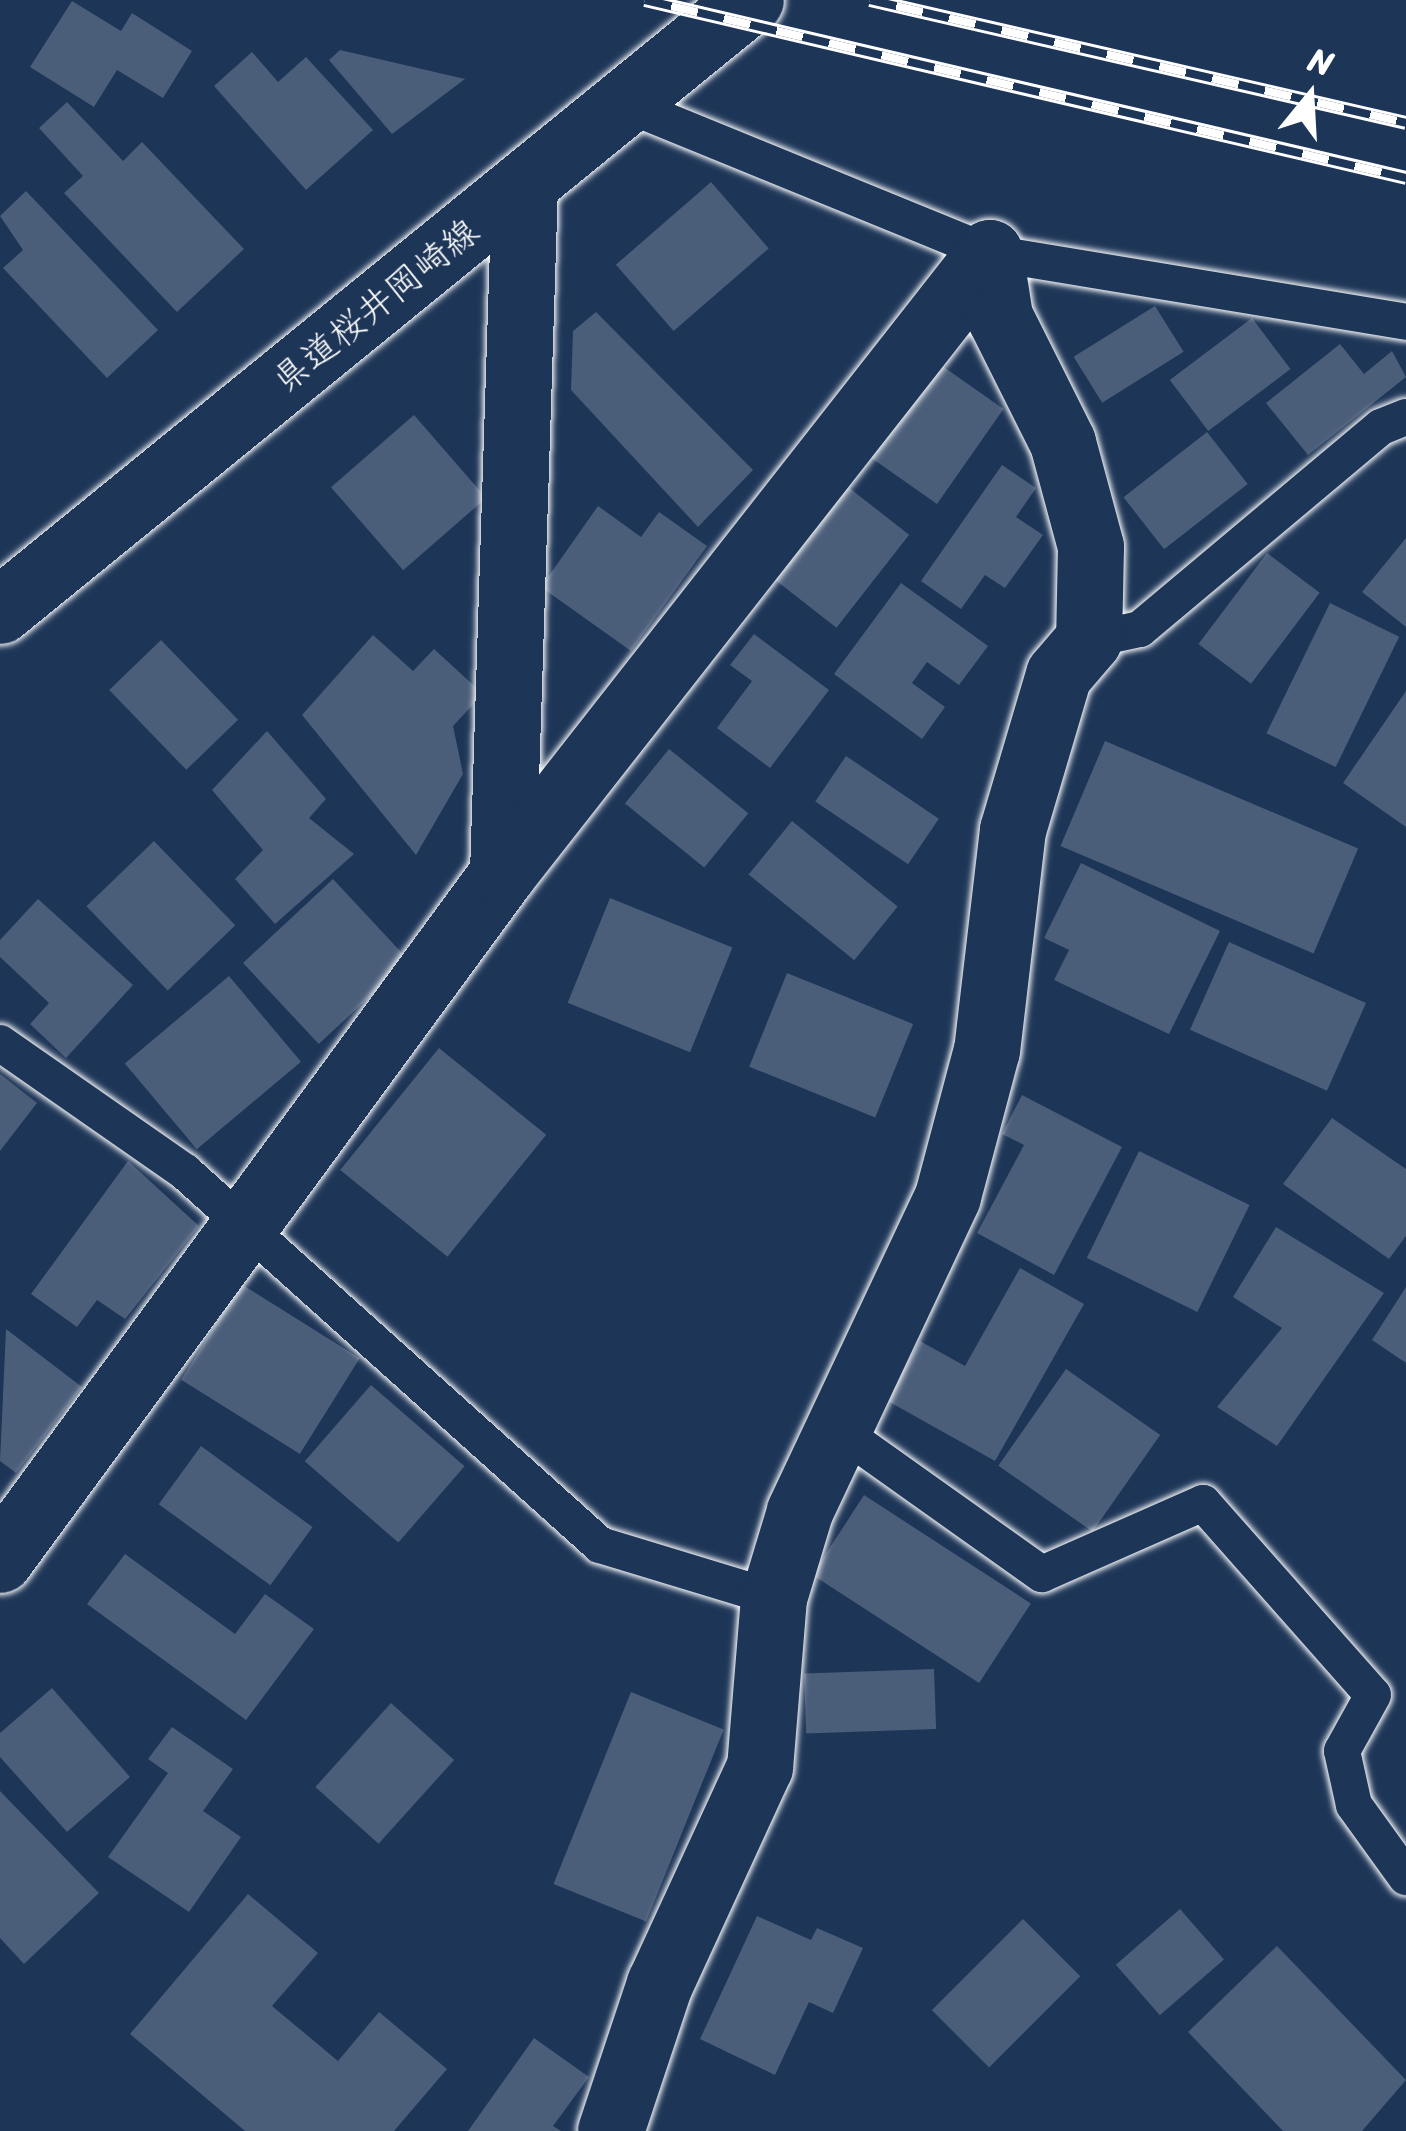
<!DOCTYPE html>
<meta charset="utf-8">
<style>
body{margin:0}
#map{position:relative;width:1406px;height:2131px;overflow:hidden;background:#1d3557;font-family:Sriracha,"Klee One",sans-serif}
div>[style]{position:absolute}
.building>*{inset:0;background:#4a5d79;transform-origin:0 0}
.roads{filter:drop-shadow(0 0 3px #fff) drop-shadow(0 0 3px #fff)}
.lane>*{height:36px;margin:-18px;padding:0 18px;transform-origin:18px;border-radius:18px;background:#1d3557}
.street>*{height:66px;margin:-33px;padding:0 33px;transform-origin:33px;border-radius:33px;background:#1d3557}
.secondary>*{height:66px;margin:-33px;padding:0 33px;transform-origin:33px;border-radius:33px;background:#1d3557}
.rail>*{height:14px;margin-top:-7px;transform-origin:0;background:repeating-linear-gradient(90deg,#1d3557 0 27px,#fff 0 54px);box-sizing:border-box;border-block:3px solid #fff}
span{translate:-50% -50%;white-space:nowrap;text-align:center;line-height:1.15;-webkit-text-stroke:9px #1d3557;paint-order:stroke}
.street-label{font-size:36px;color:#fff}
.north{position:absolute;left:1250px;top:36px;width:120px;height:120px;-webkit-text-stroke:9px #1d3557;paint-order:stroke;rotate:18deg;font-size:33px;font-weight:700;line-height:48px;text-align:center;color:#fff}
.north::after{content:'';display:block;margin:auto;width:42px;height:54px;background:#fff;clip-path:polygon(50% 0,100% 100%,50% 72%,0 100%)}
</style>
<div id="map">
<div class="building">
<i style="clip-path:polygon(72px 1px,121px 31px,132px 13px,192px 51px,163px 98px,117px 70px,94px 107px,30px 67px)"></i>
<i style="clip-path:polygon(340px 50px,465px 79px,392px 134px,329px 60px)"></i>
<i style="clip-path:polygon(252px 52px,278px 82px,306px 57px,373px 130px,306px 190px,214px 86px)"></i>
<i style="clip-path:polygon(67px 102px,123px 161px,142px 142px,244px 249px,177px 312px,64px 193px,83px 176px,39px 128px)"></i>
<i style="left:711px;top:182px;width:88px;height:126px;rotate:49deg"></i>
<i style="clip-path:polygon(26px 191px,158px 330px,107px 378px,3px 268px,23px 250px,0 216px)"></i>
<i style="left:1155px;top:306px;width:54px;height:96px;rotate:58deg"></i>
<i style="clip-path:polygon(596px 312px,753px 470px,698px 527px,571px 390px,573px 331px)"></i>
<i style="left:1252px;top:318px;width:64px;height:103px;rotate:53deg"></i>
<i style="clip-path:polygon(1340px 344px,1364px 374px,1392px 351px,1406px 377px,1308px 455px,1266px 403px)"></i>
<i style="left:938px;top:363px;width:80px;height:116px;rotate:35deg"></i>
<i style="left:414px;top:415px;width:110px;height:110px;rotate:49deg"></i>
<i style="left:1207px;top:432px;width:66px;height:106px;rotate:52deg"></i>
<i style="clip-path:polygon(1002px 465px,1036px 488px,1016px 517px,1043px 535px,1005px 588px,985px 575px,961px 609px,921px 581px)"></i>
<i style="left:839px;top:480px;width:89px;height:118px;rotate:38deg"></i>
<i style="clip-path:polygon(598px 506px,641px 537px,659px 512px,707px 546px,631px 651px,541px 587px)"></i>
<i style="clip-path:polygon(1406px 538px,1406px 627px,1362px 592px)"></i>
<i style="left:1267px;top:553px;width:66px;height:114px;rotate:37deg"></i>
<i style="clip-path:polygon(901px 583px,988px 646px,959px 685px,927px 662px,912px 683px,945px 707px,922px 739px,834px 674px)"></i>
<i style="left:1330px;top:603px;width:77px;height:145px;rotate:26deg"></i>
<i style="clip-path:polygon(754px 634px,829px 690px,770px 768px,717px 728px,752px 681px,730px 665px)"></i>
<i style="clip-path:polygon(373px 635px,413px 671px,434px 649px,483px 694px,453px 726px,463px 774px,416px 855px,302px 715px)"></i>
<i style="left:161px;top:640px;width:111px;height:72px;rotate:46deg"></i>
<i style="clip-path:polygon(1406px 691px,1406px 827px,1343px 783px)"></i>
<i style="clip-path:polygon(267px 731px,326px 799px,309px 818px,354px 854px,275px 924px,235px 879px,263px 850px,212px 790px)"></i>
<i style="left:1105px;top:741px;width:275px;height:114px;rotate:23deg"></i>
<i style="left:669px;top:749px;width:102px;height:70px;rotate:39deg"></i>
<i style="left:846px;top:756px;width:112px;height:55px;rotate:34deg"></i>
<i style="left:792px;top:821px;width:136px;height:69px;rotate:39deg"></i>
<i style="left:154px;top:841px;width:117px;height:94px;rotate:46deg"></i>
<i style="clip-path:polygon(1081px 863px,1220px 931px,1169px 1034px,1054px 980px,1069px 950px,1044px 938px)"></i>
<i style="left:333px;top:879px;width:111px;height:123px;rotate:47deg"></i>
<i style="left:610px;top:898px;width:132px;height:113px;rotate:22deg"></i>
<i style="clip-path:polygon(38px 899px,133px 985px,66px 1058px,30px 1024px,49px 1003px,0 957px,0 940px)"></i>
<i style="left:1229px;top:942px;width:150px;height:96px;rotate:24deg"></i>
<i style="left:787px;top:973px;width:136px;height:101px;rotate:22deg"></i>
<i style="left:229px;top:976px;width:112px;height:136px;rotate:50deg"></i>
<i style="left:439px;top:1048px;width:138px;height:157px;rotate:39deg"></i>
<i style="clip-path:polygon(0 1074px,37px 1103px,0 1151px)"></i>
<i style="clip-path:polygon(1022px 1095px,1122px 1147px,1054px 1275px,977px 1233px,1024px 1145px,1002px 1134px)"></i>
<i style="clip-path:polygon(1332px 1118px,1406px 1169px,1406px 1236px,1389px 1259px,1283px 1184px)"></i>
<i style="left:1139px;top:1151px;width:123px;height:119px;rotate:26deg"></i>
<i style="clip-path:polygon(128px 1161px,199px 1226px,125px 1319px,97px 1300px,77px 1327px,31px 1294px)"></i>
<i style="clip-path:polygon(1276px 1227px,1384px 1293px,1277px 1446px,1217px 1407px,1282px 1328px,1233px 1297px)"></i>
<i style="clip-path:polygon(1020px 1268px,1084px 1304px,995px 1461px,886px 1400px,920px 1341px,965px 1366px)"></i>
<i style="left:241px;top:1284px;width:140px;height:113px;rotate:32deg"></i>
<i style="clip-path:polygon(1406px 1287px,1406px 1363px,1372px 1340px)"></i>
<i style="clip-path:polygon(6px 1329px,82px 1387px,16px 1473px,0 1461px)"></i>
<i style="left:1066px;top:1369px;width:115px;height:118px;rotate:35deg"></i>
<i style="left:371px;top:1385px;width:124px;height:101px;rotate:41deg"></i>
<i style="left:201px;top:1446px;width:138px;height:72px;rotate:36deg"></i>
<i style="left:864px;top:1495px;width:199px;height:95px;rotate:33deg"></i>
<i style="clip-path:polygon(125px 1554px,235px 1634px,265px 1594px,314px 1629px,246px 1720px,87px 1604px)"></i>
<i style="left:934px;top:1669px;width:60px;height:130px;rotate:88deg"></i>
<i style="clip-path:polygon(52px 1688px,130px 1777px,67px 1832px,0 1757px,0 1733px)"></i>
<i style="left:631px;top:1692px;width:100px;height:207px;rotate:22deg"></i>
<i style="left:391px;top:1703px;width:85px;height:113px;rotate:42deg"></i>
<i style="clip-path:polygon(172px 1727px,233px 1769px,203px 1811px,241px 1837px,189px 1912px,108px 1857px,168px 1773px,148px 1759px)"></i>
<i style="clip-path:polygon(0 1791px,99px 1893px,24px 1964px,0 1938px)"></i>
<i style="clip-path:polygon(248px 1894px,318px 1953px,272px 2006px,338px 2061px,379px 2012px,447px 2069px,394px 2131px,245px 2131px,130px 2034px)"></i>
<i style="left:1180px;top:1909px;width:67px;height:85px;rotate:49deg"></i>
<i style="clip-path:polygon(757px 1916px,811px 1940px,817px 1928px,863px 1948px,833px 2013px,809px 2002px,775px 2075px,700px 2039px)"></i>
<i style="left:1023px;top:1919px;width:81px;height:129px;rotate:45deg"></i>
<i style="clip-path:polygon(1277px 1946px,1406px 2080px,1362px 2131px,1283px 2131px,1188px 2032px)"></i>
<i style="clip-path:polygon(534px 2038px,589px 2077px,553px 2126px,561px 2131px,468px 2131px)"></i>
</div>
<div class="roads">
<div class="lane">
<i style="left:625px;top:104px;width:394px;rotate:22.2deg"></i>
<i style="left:990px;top:253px;width:422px;rotate:9.4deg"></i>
<i style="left:1089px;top:640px;width:52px;rotate:-12.2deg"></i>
<i style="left:1140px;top:629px;width:314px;rotate:-40deg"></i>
<i style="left:1381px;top:427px;width:27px;rotate:-22deg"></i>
<i style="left:0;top:1043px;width:226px;rotate:34.9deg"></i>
<i style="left:185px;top:1172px;width:558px;rotate:41.95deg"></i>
<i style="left:600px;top:1545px;width:182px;rotate:16.9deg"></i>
<i style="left:839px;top:1430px;width:249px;rotate:35.4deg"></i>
<i style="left:1042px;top:1574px;width:176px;rotate:-23.8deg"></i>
<i style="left:1203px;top:1503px;width:256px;rotate:48.5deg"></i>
<i style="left:1373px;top:1695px;width:64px;rotate:119deg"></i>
<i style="left:1342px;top:1751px;width:55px;rotate:77.5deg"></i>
<i style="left:1354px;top:1805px;width:89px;rotate:54.2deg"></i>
</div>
<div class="street">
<i style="left:503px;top:874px;width:689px;rotate:-88.17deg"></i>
<i style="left:0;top:1560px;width:851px;rotate:-53.75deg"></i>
<i style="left:503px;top:874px;width:789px;rotate:-51.9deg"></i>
<i style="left:990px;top:253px;width:65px;rotate:81.1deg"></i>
<i style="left:1000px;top:317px;width:141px;rotate:63.4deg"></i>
<i style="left:1063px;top:443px;width:108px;rotate:74.9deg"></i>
<i style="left:1091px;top:547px;width:93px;rotate:91.2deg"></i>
<i style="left:1089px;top:640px;width:46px;rotate:130.6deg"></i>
<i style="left:1059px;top:675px;width:162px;rotate:106.5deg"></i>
<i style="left:1013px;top:830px;width:222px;rotate:96.7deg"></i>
<i style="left:987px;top:1050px;width:152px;rotate:104.9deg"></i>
<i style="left:948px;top:1197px;width:348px;rotate:115.2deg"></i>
<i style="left:800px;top:1512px;width:90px;rotate:106.8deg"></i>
<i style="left:774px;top:1598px;width:170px;rotate:94.7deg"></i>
<i style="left:760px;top:1767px;width:239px;rotate:114.7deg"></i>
<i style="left:660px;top:1984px;width:155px;rotate:108.4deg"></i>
</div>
<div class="secondary">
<i style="left:0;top:611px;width:968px;rotate:-39.13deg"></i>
</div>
</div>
<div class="rail">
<i style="left:645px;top:0;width:782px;rotate:13.16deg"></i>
<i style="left:870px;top:0;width:550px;rotate:12.92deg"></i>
</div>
<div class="street-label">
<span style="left:376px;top:306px;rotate:-39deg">県道桜井岡崎線</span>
</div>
<div class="north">N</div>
</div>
